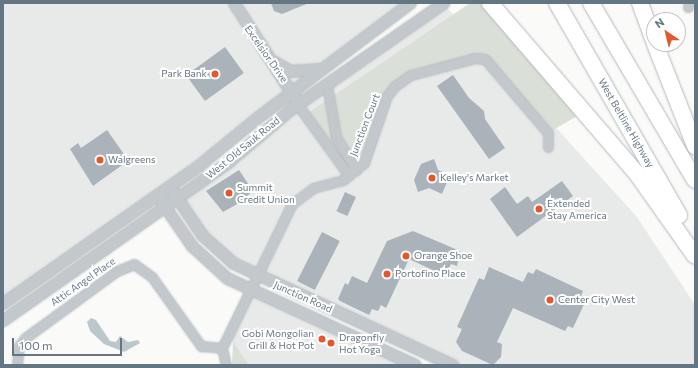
<!DOCTYPE html>
<style>
body{margin:0}
#map{position:relative;width:698px;height:368px;overflow:hidden;background:#fafaf8;font-family:Commissioner,sans-serif}
div>[style]{position:absolute}
.built>*{inset:0;background:#e8e9e9}
.green>*{inset:0;background:#dadfd7}
.water>*{inset:0;background:#bbc7cb}
.building>*{inset:0;background:#aab3b9;transform-origin:0 0}
.roads{filter:drop-shadow(0 0 1px #b4b9bd) drop-shadow(0 0 1px #b4b9bd)}
.minor>*{height:9px;margin:-4.5px;padding:0 4.5px;transform-origin:4.5px;border-radius:4.5px;background:#c3c8cc}
.tertiary>*{height:11px;margin:-5.5px;padding:0 5.5px;transform-origin:5.5px;border-radius:5.5px;background:#c3c8cc}
.motorway>*{height:16px;margin:-8px;padding:0 8px;transform-origin:8px;border-radius:8px;background:#fff}
.dots>*{width:11px;height:11px;translate:-50% -50%;box-sizing:border-box;border:2px solid #fff;border-radius:50%}
span{translate:-50% -50%;white-space:nowrap;text-align:center;line-height:1.15;-webkit-text-stroke:4px #fff;paint-order:stroke}
.street-label{font-size:10px;color:#657683}
.poi-label{font-size:10px;color:#657683}
.right{translate:-100% -50%;text-align:right}
.left{translate:0 -50%;text-align:left}
.frame{position:absolute;inset:0;border:4px solid #657683;pointer-events:none}
.north{position:absolute;left:646px;top:12px;width:40px;height:40px;box-sizing:border-box;background:#fff;border:1px solid #c1c8cd;border-radius:50%;rotate:325deg;font-size:11px;font-weight:700;line-height:16px;text-align:center;color:#657683}
.north::after{content:'';display:block;margin:auto;width:14px;height:18px;background:#e4572e;clip-path:polygon(50% 0,100% 100%,50% 72%,0 100%)}
.scale{position:absolute;left:12px;top:338px;width:110px;height:18px;box-sizing:border-box;border:2px solid #657683;border-top:0;padding-left:5px;font-size:12px;line-height:14px;white-space:nowrap;color:#657683;-webkit-text-stroke:3px #fff;paint-order:stroke}
</style>
<div id="map">
<div class="built">
<i style="clip-path:polygon(3px 3px,410px 3px,3px 303px)"></i>
<i style="clip-path:polygon(443px 3px,637px 217px,695px 305px,695px 365px,453px 365px,233px 263px,177px 198px)"></i>
<i style="clip-path:polygon(251px 290px,415px 365px,249px 365px,230px 337px)"></i>
</div>
<div class="green">
<i style="clip-path:polygon(470px 3px,490px 3px,584px 112px,548px 133px,485px 59px,462px 62px,395px 86px,367px 158px,349px 159px,341px 164px,305px 115px)"></i>
<i style="clip-path:polygon(233px 341px,249px 365px,232px 365px)"></i>
</div>
<div class="water">
<i style="clip-path:polygon(91px 318px,96px 320px,110px 341px,116px 342px,120px 336px,128px 342px,138px 340px,140px 343px,124px 352px,104px 344px,90px 331px,87px 322px)"></i>
</div>
<div class="building">
<i style="clip-path:polygon(271px 3px,309px 3px,282px 14px,274px 11px)"></i>
<i style="left:225px;top:47px;width:32px;height:48px;rotate:54deg"></i>
<i style="clip-path:polygon(453px 75px,469px 98px,484px 111px,485px 119px,505px 148px,489px 159px,437px 86px)"></i>
<i style="clip-path:polygon(107px 130px,126px 157px,125px 163px,93px 186px,70px 149px,78px 143px,81px 148px)"></i>
<i style="clip-path:polygon(434px 159px,438px 170px,450px 175px,442px 194px,429px 188px,418px 192px,414px 180px,421px 164px)"></i>
<i style="clip-path:polygon(239px 170px,253px 191px,247px 196px,248px 198px,223px 212px,206px 191px)"></i>
<i style="clip-path:polygon(562px 181px,573px 196px,517px 237px,490px 199px,505px 187px,517px 204px,528px 196px,532px 202px)"></i>
<i style="left:345px;top:192px;width:12px;height:21px;rotate:24deg"></i>
<i style="clip-path:polygon(413px 231px,460px 251px,457px 266px,451px 264px,448px 270px,442px 267px,439px 273px,409px 259px,386px 308px,381px 305px,378px 311px,372px 309px,369px 315px,340px 301px,338px 299px,345px 283px,348px 285px,352px 276px,367px 283px,387px 241px)"></i>
<i style="left:322px;top:232px;width:20px;height:55px;rotate:27deg"></i>
<i style="clip-path:polygon(489px 267px,523px 282px,528px 272px,533px 274px,536px 269px,583px 291px,581px 296px,587px 298px,573px 328px,568px 326px,565px 331px,513px 308px,497px 342px,502px 344px,501px 357px,493px 365px,462px 351px,456px 342px,462px 329px,457px 327px,479px 278px,484px 280px)"></i>
</div>
<div class="roads">
<div class="minor">
<i style="left:688px;top:7px;width:4px;rotate:-76deg"></i>
<i style="left:327px;top:85px;width:53px;rotate:80.2deg"></i>
<i style="left:336px;top:137px;width:39px;rotate:59deg"></i>
<i style="left:298px;top:105px;width:87px;rotate:54.3deg"></i>
<i style="left:222px;top:348px;width:17px;rotate:77deg"></i>
<i style="left:17px;top:365px;width:19px;rotate:-84deg"></i>
<i style="left:19px;top:346px;width:10px;rotate:-53deg"></i>
<i style="left:25px;top:338px;width:114px;rotate:-36.1deg"></i>
<i style="left:117px;top:271px;width:18px;rotate:-22deg"></i>
<i style="left:134px;top:264px;width:22px;rotate:36deg"></i>
<i style="left:152px;top:277px;width:85px;rotate:54.6deg"></i>
<i style="left:201px;top:346px;width:21px;rotate:5deg"></i>
<i style="left:222px;top:348px;width:160px;rotate:-64.1deg"></i>
<i style="left:292px;top:204px;width:26px;rotate:-37deg"></i>
<i style="left:313px;top:188px;width:31px;rotate:-15deg"></i>
<i style="left:343px;top:180px;width:27px;rotate:-39deg"></i>
<i style="left:364px;top:163px;width:71px;rotate:-71.1deg"></i>
<i style="left:387px;top:96px;width:13px;rotate:-51deg"></i>
<i style="left:395px;top:86px;width:19px;rotate:-35deg"></i>
<i style="left:411px;top:75px;width:66px;rotate:-14.9deg"></i>
<i style="left:475px;top:58px;width:10px;rotate:6deg"></i>
<i style="left:485px;top:59px;width:97px;rotate:49.6deg"></i>
<i style="left:548px;top:133px;width:14px;rotate:90deg"></i>
</div>
<div class="tertiary">
<i style="left:234px;top:3px;width:112px;rotate:57.4deg"></i>
<i style="left:273px;top:61px;width:20px;rotate:30deg"></i>
<i style="left:290px;top:71px;width:31px;rotate:-4deg"></i>
<i style="left:173px;top:192px;width:52px;rotate:56deg"></i>
<i style="left:202px;top:235px;width:42px;rotate:42.1deg"></i>
<i style="left:233px;top:263px;width:242px;rotate:24.9deg"></i>
<i style="left:161px;top:201px;width:55px;rotate:55.4deg"></i>
<i style="left:192px;top:246px;width:47px;rotate:42.4deg"></i>
<i style="left:227px;top:278px;width:207px;rotate:24.8deg"></i>
<i style="left:3px;top:303px;width:238px;rotate:-35.1deg"></i>
<i style="left:198px;top:166px;width:77px;rotate:-39.2deg"></i>
<i style="left:258px;top:117px;width:190px;rotate:-36.9deg"></i>
<i style="left:3px;top:320px;width:276px;rotate:-35.1deg"></i>
<i style="left:229px;top:161px;width:82px;rotate:-40.1deg"></i>
<i style="left:292px;top:108px;width:184px;rotate:-34.8deg"></i>
</div>
<div class="motorway">
<i style="left:490px;top:3px;width:225px;rotate:49.3deg"></i>
<i style="left:637px;top:174px;width:100px;rotate:54.7deg"></i>
<i style="left:557px;top:3px;width:245px;rotate:60.1deg"></i>
<i style="left:591px;top:3px;width:205px;rotate:59.6deg"></i>
<i style="left:640px;top:3px;width:40px;rotate:69.8deg"></i>
<i style="left:655px;top:44px;width:110px;rotate:68.6deg"></i>
</div>
</div>
<div class="dots">
<i style="left:215px;top:74px;background:#e4572e"></i>
<i style="left:100px;top:160px;background:#e4572e"></i>
<i style="left:432px;top:178px;background:#e4572e"></i>
<i style="left:229px;top:193px;background:#e4572e"></i>
<i style="left:539px;top:209px;background:#e4572e"></i>
<i style="left:406px;top:256px;background:#e4572e"></i>
<i style="left:387px;top:274px;background:#e4572e"></i>
<i style="left:550px;top:300px;background:#e4572e"></i>
<i style="left:322px;top:339px;background:#e4572e"></i>
<i style="left:331px;top:343px;background:#e4572e"></i>
</div>
<div class="street-label">
<span style="left:266px;top:54px;rotate:55deg">Excelsior Drive</span>
<span style="left:626px;top:123px;rotate:60deg">West Beltline Highway</span>
<span style="left:365px;top:125px;rotate:-69deg">Junction Court</span>
<span style="left:243px;top:148px;rotate:-39deg">West Old Sauk Road</span>
<span style="left:83px;top:282px;rotate:-35deg">Attic Angel Place</span>
<span style="left:303px;top:297px;rotate:24deg">Junction Road</span>
</div>
<div class="poi-label">
<span class="right" style="left:207px;top:74px">Park Bank</span>
<span class="left" style="left:108px;top:160px">Walgreens</span>
<span class="left" style="left:440px;top:178px">Kelley's Market</span>
<span class="left" style="left:237px;top:193px">Summit<br>Credit Union</span>
<span class="left" style="left:547px;top:209px">Extended<br>Stay America</span>
<span class="left" style="left:414px;top:256px">Orange Shoe</span>
<span class="left" style="left:395px;top:274px">Portofino Place</span>
<span class="left" style="left:558px;top:300px">Center City West</span>
<span class="right" style="left:314px;top:339px">Gobi Mongolian<br>Grill &amp; Hot Pot</span>
<span class="left" style="left:339px;top:343px">Dragonfly<br>Hot Yoga</span>
</div>
<div class="frame"></div>
<div class="north">N</div>
<div class="scale">100 m</div>
</div>
